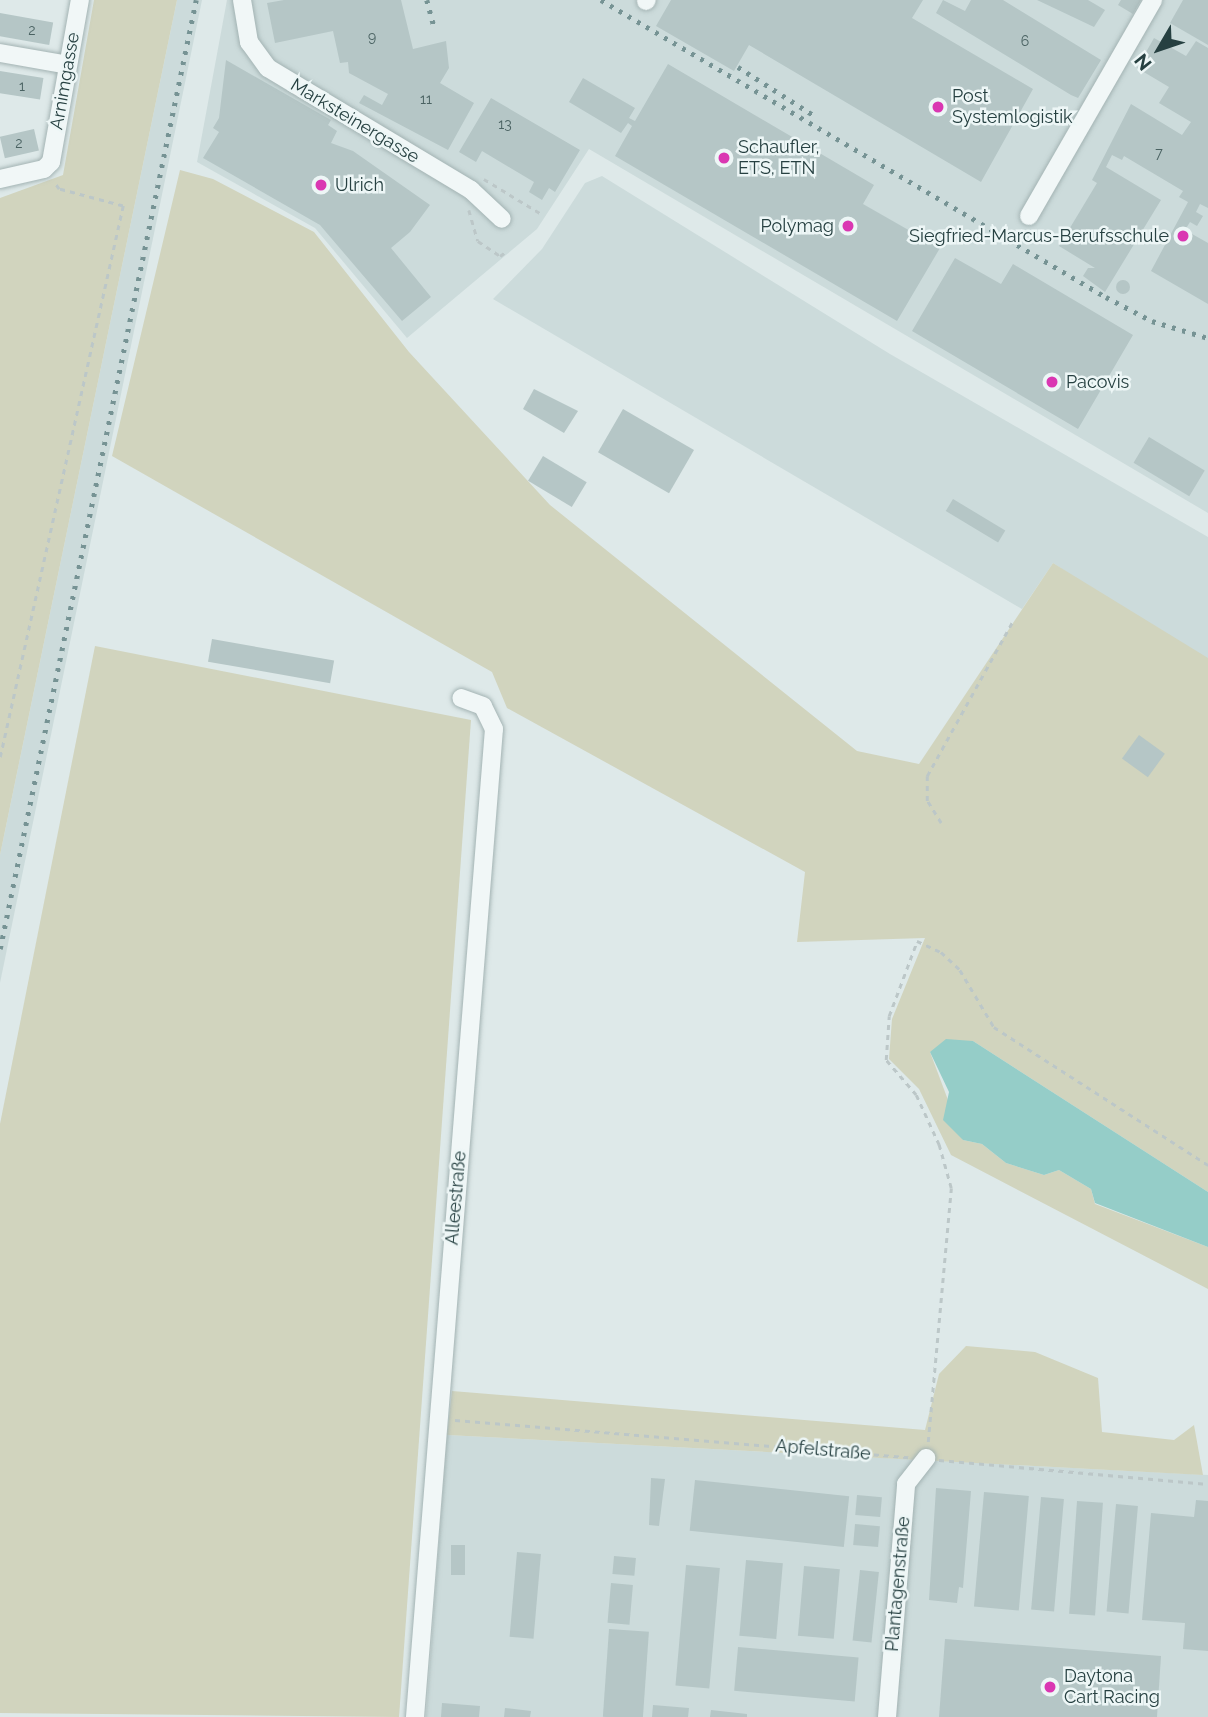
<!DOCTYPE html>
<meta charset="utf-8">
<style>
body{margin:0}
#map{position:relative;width:1208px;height:1717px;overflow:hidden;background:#dee9e9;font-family:Raleway,sans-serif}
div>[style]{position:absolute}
.built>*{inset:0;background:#ccdbdb}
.green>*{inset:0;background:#d1d4be}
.water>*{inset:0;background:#95cdc8}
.building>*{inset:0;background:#b5c6c6;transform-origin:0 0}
.round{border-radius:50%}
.path>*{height:2.5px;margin-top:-1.25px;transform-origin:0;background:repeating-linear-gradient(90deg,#bcc7c8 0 5px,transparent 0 10px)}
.roads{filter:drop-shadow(0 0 2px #a3b3b3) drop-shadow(0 0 2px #a3b3b3)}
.minor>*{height:18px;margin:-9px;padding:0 9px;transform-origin:9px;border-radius:9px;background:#f1f7f7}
.rail>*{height:4.5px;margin-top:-2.25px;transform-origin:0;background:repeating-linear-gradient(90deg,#769394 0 3.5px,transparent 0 10.5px)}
.dots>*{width:19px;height:19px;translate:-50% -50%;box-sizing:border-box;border:4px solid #edf6f6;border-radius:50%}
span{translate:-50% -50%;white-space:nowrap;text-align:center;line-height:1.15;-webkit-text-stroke:5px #edf6f6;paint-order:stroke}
.number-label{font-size:14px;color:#4a6262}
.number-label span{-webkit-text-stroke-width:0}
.street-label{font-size:18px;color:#264041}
.poi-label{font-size:18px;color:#264041}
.left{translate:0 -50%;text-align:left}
.right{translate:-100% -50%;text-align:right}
.north{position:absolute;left:1124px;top:14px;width:70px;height:70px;-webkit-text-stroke:5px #edf6f6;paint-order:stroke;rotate:231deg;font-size:19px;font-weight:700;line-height:28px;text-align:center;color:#264041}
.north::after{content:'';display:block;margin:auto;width:24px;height:32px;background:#264041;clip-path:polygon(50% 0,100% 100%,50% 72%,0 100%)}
</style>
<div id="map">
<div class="built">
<i style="clip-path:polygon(177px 0,202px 0,0 983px,0 855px)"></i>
<i style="clip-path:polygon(227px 0,1208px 0,1208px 513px,589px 149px,537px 229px,407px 338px,315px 228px,197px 162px)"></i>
<i style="clip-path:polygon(602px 176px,890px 354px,1208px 537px,1208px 666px,1053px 563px,1022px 609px,493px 299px,542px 249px,585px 183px)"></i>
<i style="clip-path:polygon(447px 1435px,1208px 1475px,1208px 1717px,426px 1717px)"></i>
</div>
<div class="green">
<i style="clip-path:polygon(94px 0,177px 0,0 855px,0 198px,63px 175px)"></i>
<i style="clip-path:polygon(180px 170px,213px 179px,314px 232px,409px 352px,550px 505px,857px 751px,919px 764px,1053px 563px,1208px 658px,1208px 1192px,973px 1041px,930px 1052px,963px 1140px,982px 1144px,1006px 1163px,1044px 1175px,1059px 1170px,1091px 1189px,1095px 1204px,1208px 1247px,1208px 1289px,951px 1155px,919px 1089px,889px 1059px,892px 1019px,925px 938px,797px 942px,805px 872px,507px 708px,492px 672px,112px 456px)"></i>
<i style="clip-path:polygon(95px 646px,471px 720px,399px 1717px,0 1713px,0 1124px)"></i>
<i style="clip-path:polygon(966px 1346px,1035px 1352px,1098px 1378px,1102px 1432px,1174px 1440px,1194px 1425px,1203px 1475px,447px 1435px,452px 1391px,925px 1430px,939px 1374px)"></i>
</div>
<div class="water">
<i style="clip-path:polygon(946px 1039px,973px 1041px,1208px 1192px,1208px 1247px,1095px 1203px,1091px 1189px,1059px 1170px,1044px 1175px,1006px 1163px,982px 1144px,963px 1140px,943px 1120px,949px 1092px,930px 1052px)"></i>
</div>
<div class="building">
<i style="clip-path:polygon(284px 0,401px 0,413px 49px,446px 41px,449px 68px,440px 83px,474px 103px,448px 150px,359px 103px,364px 95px,382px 105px,388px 94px,349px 73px,348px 62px,340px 63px,333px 31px,275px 43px,267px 3px)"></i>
<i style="clip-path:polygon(671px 0,923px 0,912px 18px,1033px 89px,981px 182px,749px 45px,734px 71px,656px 26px)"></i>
<i style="clip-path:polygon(943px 0,965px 11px,971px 0,1003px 0,1101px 60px,1078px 98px,1071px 95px,936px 13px)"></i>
<i style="clip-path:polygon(1037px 0,1088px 0,1105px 10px,1094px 27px)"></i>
<i style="clip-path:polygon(1121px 0,1141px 0,1133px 14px,1118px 5px)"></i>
<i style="clip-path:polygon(1183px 0,1208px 0,1208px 45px,1170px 23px)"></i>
<i style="left:0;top:13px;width:54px;height:23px;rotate:10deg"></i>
<i style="clip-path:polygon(1154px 38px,1186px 56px,1196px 41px,1208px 48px,1208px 208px,1200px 204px,1196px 212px,1203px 216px,1197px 226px,1190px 222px,1185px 230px,1208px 243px,1208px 304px,1151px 271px,1188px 202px,1179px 197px,1183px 191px,1124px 156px,1122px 160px,1112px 155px,1106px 167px,1161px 200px,1105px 292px,1083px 276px,1088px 268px,1095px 268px,1059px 246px,1097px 183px,1092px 180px,1131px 104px,1182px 135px,1191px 122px,1159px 103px,1169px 87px,1137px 68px)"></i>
<i style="clip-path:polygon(226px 60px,331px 120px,328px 125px,337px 131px,331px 143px,353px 151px,430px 205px,410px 232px,391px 248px,431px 297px,402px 321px,320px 225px,203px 158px,219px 132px,213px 128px,219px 118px)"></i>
<i style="clip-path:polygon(668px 64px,874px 185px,863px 204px,940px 248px,897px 321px,615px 156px,632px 126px,628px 123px,621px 133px,569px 102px,583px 78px,635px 108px,629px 118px,635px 121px)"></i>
<i style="left:0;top:71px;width:44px;height:22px;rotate:9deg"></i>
<i style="clip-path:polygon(491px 98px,580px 150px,555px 192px,549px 188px,542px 200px,529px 192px,534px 182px,482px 151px,476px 162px,459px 152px)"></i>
<i style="left:34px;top:129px;width:22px;height:35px;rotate:77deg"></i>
<i style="clip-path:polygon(955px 258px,1001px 284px,1013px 264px,1133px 335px,1078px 429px,912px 331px)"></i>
<i class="round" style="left:1116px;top:280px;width:14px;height:14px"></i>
<i style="clip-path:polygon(534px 389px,578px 411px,564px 433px,523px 409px)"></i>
<i style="left:623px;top:409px;width:82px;height:50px;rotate:30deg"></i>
<i style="left:1149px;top:437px;width:65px;height:30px;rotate:31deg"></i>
<i style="left:543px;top:456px;width:51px;height:29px;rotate:31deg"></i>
<i style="left:953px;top:499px;width:61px;height:14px;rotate:31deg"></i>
<i style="left:212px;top:639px;width:124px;height:23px;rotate:10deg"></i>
<i style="left:1139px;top:735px;width:32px;height:29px;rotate:36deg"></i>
<i style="clip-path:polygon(651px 1478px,665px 1479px,659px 1526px,649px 1525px)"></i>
<i style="left:695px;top:1480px;width:155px;height:51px;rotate:6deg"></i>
<i style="clip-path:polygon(936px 1488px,971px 1491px,963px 1588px,959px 1587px,957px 1603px,929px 1600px)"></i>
<i style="left:984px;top:1492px;width:45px;height:115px;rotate:5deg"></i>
<i style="left:857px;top:1495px;width:25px;height:20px;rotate:5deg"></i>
<i style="left:1041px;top:1497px;width:23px;height:113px;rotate:5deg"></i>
<i style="clip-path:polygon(1196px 1500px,1208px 1501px,1208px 1651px,1183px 1649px,1185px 1623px,1142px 1620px,1151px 1513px,1194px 1517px)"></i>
<i style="left:1077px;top:1501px;width:26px;height:113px;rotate:4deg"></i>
<i style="left:1116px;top:1504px;width:22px;height:108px;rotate:5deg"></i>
<i style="left:855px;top:1524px;width:25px;height:21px;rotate:5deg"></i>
<i style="left:451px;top:1545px;width:14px;height:30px"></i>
<i style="left:517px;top:1552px;width:24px;height:85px;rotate:5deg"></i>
<i style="left:614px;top:1556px;width:22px;height:18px;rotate:5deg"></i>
<i style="left:746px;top:1560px;width:37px;height:76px;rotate:5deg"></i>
<i style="left:686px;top:1565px;width:34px;height:121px;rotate:5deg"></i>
<i style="left:804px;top:1566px;width:36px;height:70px;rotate:5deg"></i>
<i style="left:860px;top:1570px;width:19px;height:71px;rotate:6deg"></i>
<i style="left:611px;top:1583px;width:22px;height:40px;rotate:5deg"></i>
<i style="left:609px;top:1629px;width:40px;height:88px;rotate:4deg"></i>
<i style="clip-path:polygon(945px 1639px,1161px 1656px,1157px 1717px,939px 1717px)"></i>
<i style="left:738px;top:1647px;width:121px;height:44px;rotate:5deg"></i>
<i style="clip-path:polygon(442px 1703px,480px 1706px,479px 1717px,441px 1717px)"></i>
<i style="clip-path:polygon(653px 1705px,689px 1708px,688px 1717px,652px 1717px)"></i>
<i style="clip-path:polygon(505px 1708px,531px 1711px,530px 1717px,504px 1717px)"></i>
<i style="clip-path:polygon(711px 1710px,747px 1714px,747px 1717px,710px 1717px)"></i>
</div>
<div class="path">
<i style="left:484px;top:179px;width:66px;rotate:31.3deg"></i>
<i style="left:469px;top:210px;width:32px;rotate:74deg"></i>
<i style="left:478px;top:241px;width:27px;rotate:34deg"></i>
<i style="left:500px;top:256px;width:5px;rotate:-37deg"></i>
<i style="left:0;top:757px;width:565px;rotate:-77.42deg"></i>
<i style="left:123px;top:206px;width:66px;rotate:-165.1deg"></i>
<i style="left:59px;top:189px;width:9px;rotate:-126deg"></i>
<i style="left:941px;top:823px;width:26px;rotate:-122deg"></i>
<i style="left:927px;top:801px;width:25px;rotate:-90deg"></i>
<i style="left:927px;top:776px;width:177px;rotate:-61deg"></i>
<i style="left:455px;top:1420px;width:455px;rotate:4.7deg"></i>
<i style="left:928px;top:1442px;width:255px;rotate:-84.8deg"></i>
<i style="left:951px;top:1188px;width:45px;rotate:-105.6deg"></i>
<i style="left:939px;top:1145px;width:55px;rotate:-114.7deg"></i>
<i style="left:916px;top:1095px;width:46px;rotate:-130.6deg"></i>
<i style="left:886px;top:1060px;width:44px;rotate:-86.1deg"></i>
<i style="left:889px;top:1016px;width:80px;rotate:-69.5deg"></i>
<i style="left:917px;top:941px;width:26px;rotate:25deg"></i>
<i style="left:941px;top:952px;width:26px;rotate:43deg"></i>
<i style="left:960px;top:970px;width:66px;rotate:59.2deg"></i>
<i style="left:994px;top:1027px;width:255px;rotate:32.8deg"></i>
<i style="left:939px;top:1460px;width:270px;rotate:5.1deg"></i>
</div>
<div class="roads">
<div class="minor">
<i style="left:242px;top:0;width:43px;rotate:80.5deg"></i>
<i style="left:249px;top:42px;width:32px;rotate:54deg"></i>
<i style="left:268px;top:68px;width:237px;rotate:31deg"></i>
<i style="left:471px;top:190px;width:42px;rotate:43.1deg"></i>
<i style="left:646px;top:1px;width:1px;rotate:-45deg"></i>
<i style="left:0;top:53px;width:69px;rotate:10deg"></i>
<i style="left:0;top:179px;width:45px;rotate:-12.8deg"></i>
<i style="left:44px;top:169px;width:10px;rotate:-45deg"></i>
<i style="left:51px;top:162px;width:165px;rotate:-79.9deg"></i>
<i style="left:1029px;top:216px;width:249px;rotate:-60.1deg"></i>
<i style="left:415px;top:1717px;width:991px;rotate:-85.43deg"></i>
<i style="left:494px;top:729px;width:25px;rotate:-116deg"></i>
<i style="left:483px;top:706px;width:23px;rotate:-160deg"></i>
<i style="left:887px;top:1717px;width:234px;rotate:-85.3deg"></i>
<i style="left:906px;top:1484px;width:33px;rotate:-52deg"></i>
</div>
</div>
<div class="rail">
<i style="left:427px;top:0;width:31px;rotate:75deg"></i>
<i style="left:601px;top:0;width:586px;rotate:30.46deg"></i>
<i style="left:1106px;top:297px;width:52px;rotate:27.6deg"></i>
<i style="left:1152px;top:321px;width:59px;rotate:16.9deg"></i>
<i style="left:738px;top:67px;width:91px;rotate:32.5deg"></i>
<i style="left:0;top:949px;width:969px;rotate:-78.33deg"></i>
</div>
<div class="dots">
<i style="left:938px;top:107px;background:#da37b2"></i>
<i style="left:724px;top:158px;background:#da37b2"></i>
<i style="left:321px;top:185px;background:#da37b2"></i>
<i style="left:848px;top:226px;background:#da37b2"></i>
<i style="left:1183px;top:236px;background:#da37b2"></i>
<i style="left:1052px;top:382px;background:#da37b2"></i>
<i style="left:1050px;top:1687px;background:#da37b2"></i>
</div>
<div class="number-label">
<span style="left:32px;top:30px">2</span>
<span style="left:372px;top:37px">9</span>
<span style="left:1025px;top:41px">6</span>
<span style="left:22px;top:86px">1</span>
<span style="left:426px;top:99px">11</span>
<span style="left:505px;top:124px">13</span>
<span style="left:19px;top:143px">2</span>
<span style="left:1159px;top:153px">7</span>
</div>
<div class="street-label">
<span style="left:65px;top:81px;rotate:-80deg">Arnimgasse</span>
<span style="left:355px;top:121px;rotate:31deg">Marksteinergasse</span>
<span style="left:456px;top:1198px;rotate:-85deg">Alleestraße</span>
<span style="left:823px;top:1450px;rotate:5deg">Apfelstraße</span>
<span style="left:898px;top:1584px;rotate:-85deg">Plantagenstraße</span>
</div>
<div class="poi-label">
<span class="left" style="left:952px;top:107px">Post<br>Systemlogistik</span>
<span class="left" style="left:738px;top:158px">Schaufler,<br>ETS, ETN</span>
<span class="left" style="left:335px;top:185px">Ulrich</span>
<span class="right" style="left:834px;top:226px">Polymag</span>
<span class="right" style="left:1169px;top:236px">Siegfried-Marcus-Berufsschule</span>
<span class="left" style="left:1066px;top:382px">Pacovis</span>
<span class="left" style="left:1064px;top:1687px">Daytona<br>Cart Racing</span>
</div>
<div class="north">N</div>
</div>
